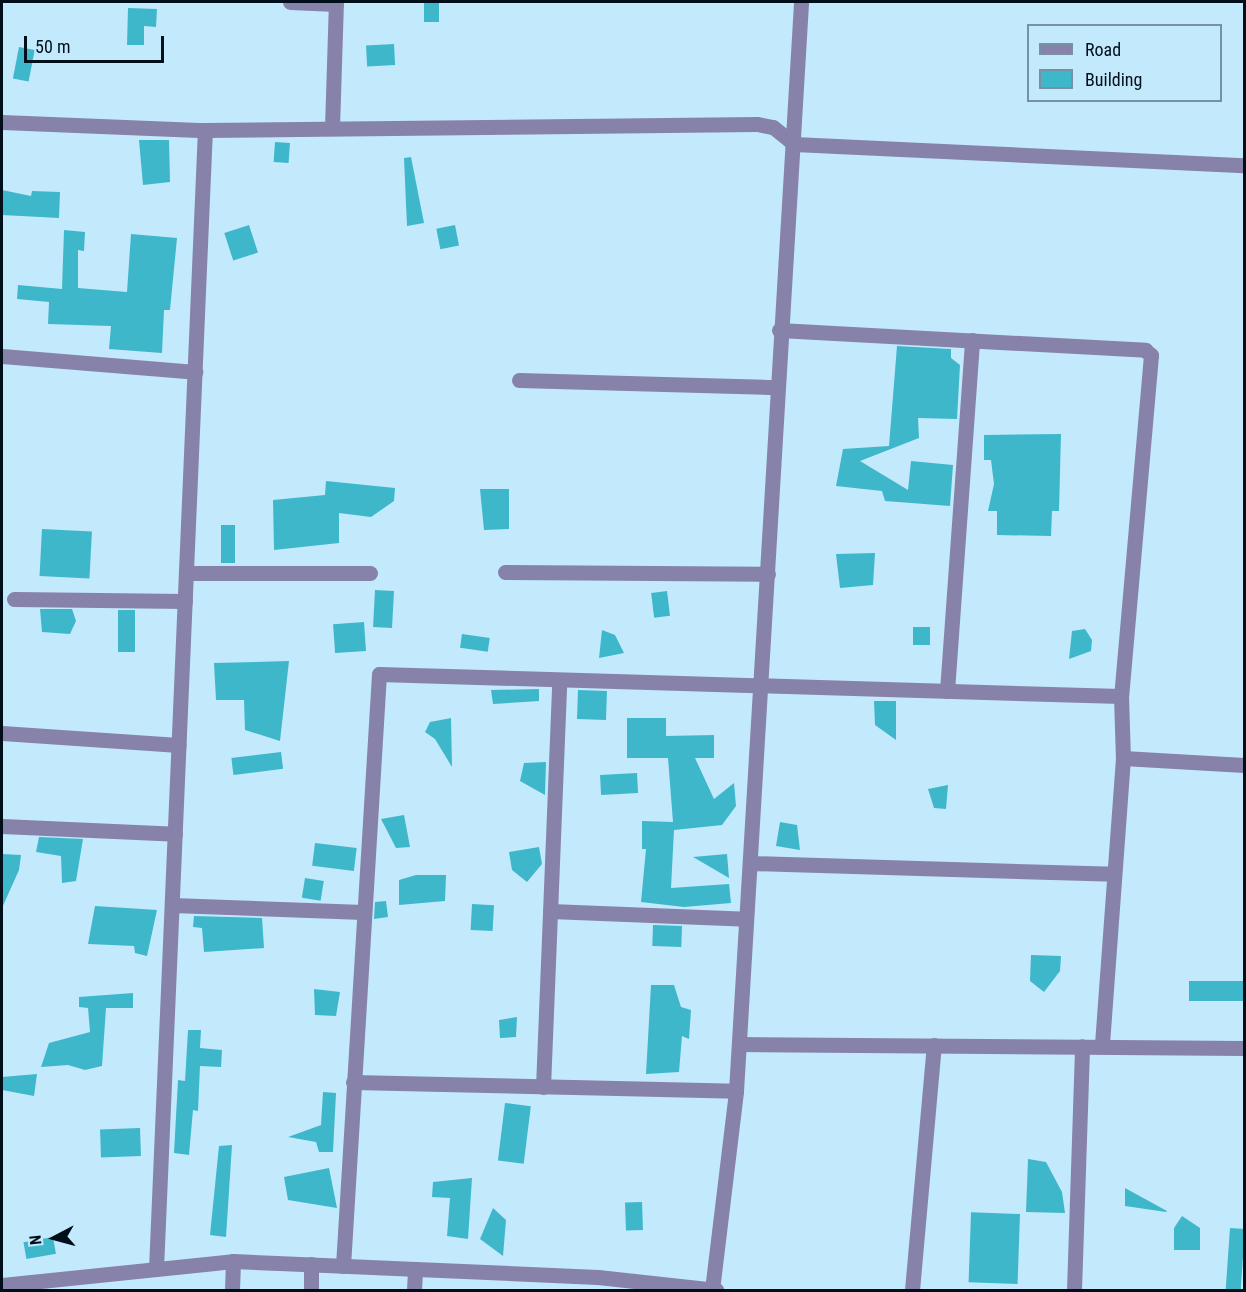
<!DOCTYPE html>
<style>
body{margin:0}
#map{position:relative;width:1246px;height:1292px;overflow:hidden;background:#c3e9fd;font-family:"Roboto Condensed",sans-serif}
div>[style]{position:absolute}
.building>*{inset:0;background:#3fb7ca;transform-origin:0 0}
.minor>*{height:15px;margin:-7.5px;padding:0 7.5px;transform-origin:7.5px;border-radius:7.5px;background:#8782aa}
span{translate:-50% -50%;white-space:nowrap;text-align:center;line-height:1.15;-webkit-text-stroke:6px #c3e9fd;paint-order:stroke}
.frame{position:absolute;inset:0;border:3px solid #000f1a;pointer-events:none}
.legend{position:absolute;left:1027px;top:24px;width:195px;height:78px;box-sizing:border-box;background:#c3e9fd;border:2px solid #7592a2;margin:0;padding:8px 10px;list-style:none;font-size:18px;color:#000f1a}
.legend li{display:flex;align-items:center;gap:12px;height:30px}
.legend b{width:30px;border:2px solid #7592a2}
.north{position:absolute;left:24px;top:1208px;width:60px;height:60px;-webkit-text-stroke:4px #c3e9fd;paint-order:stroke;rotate:264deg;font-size:16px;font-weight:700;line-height:24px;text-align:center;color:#000f1a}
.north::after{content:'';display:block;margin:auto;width:21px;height:27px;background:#000f1a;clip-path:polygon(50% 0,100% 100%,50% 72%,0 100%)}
.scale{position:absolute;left:24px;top:36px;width:140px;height:27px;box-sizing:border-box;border:3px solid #000f1a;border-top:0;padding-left:8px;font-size:18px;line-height:21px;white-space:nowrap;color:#000f1a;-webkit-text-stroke:4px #c3e9fd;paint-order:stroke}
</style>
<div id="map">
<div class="building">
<i style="left:424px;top:2px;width:15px;height:20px"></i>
<i style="clip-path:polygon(128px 8px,157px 9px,156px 27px,144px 26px,144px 45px,127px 45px)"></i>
<i style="left:394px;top:44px;width:21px;height:28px;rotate:87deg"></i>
<i style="left:19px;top:47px;width:16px;height:32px;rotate:11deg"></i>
<i style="clip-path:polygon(139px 140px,169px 140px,170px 182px,143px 185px)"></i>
<i style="left:275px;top:142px;width:15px;height:20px;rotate:4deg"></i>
<i style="clip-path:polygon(411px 157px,424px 223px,407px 226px,404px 158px)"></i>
<i style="clip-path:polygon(2px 190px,31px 196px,32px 191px,60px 192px,59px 218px,2px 215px)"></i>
<i style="left:249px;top:225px;width:29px;height:26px;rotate:72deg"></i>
<i style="left:455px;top:225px;width:21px;height:19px;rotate:79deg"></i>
<i style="clip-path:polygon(64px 230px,85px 232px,84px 251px,78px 250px,78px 288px,127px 292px,131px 234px,177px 238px,170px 310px,164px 310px,162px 353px,109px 349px,111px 326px,48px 324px,49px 302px,17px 299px,18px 285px,62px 289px)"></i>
<i style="clip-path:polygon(897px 346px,951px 349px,951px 358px,960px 365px,957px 419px,918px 418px,919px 438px,860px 461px,908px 490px,911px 461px,953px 465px,950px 506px,885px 501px,882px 491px,836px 486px,843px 449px,889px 446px)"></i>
<i style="clip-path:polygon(1061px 434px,1059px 511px,1052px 511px,1051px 536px,997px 535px,997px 511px,988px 511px,994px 484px,991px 460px,984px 460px,984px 435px)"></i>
<i style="clip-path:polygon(326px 481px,395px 488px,394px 501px,371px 517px,339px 513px,339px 543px,274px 550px,273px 500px,325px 495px)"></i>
<i style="clip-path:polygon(480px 489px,509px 489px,509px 529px,484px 530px)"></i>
<i style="left:221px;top:525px;width:14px;height:38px"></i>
<i style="left:42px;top:529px;width:50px;height:47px;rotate:3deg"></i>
<i style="clip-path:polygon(875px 553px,873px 585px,840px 588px,836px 554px)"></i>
<i style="left:375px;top:590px;width:19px;height:37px;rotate:3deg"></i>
<i style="left:667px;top:591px;width:25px;height:16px;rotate:83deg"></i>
<i style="clip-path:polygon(40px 609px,72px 609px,76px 621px,70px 634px,42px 632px)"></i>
<i style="left:118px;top:610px;width:17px;height:42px"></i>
<i style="left:364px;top:622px;width:29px;height:31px;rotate:86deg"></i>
<i style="left:913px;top:627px;width:17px;height:18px"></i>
<i style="clip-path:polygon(1085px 629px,1092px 640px,1091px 651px,1069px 659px,1072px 631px)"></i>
<i style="clip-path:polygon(602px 630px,615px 635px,624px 653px,599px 658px)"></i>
<i style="left:462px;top:634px;width:28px;height:14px;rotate:8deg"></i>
<i style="clip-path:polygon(289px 661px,280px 741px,245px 730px,244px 700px,216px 700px,214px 663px)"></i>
<i style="clip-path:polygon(539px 689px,539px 701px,493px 704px,491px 690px)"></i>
<i style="left:578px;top:690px;width:29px;height:29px;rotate:2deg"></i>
<i style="clip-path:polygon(874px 701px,896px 701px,896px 740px,875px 725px)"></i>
<i style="clip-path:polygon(451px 718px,452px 767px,435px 739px,425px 732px,430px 722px)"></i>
<i style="clip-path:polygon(627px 718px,666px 718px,666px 736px,714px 735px,714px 758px,695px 758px,714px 799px,734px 783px,736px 806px,722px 825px,674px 830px,671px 888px,729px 884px,731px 903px,684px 907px,641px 902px,646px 849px,642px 849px,642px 821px,673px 822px,668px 758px,627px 758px)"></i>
<i style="left:281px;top:752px;width:17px;height:50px;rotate:83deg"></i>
<i style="clip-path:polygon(546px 762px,545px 795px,520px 781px,524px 763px)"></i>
<i style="left:637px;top:773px;width:20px;height:37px;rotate:87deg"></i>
<i style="clip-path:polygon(948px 785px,946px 809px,934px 808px,928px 789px)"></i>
<i style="clip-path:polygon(404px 815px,410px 847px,396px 848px,381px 819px)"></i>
<i style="clip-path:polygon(780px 822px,797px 825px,800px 850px,776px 846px)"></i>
<i style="clip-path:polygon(39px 837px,83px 839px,76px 881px,62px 883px,61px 856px,36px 852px)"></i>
<i style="left:315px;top:843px;width:42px;height:23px;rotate:7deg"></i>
<i style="clip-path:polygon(539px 847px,542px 864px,527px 882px,512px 870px,509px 852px)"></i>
<i style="clip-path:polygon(2px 854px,21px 855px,19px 870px,2px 908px)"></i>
<i style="clip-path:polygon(727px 854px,729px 878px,693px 857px)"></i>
<i style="clip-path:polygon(416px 875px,446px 875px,445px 901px,399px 905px,399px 880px)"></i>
<i style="left:305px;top:878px;width:19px;height:20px;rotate:9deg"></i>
<i style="clip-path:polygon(386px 901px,388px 917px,374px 919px,375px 902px)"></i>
<i style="left:472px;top:904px;width:22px;height:26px;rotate:3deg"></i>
<i style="clip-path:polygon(95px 906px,157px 910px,147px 956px,135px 953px,134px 946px,88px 944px)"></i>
<i style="clip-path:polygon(194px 916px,262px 918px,264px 948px,204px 952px,202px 928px,193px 927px)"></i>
<i style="left:653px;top:925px;width:29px;height:21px;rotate:2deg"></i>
<i style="clip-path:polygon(1031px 955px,1061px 956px,1060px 971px,1044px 992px,1030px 981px)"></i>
<i style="left:1189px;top:981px;width:56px;height:20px"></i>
<i style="clip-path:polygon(651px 985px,674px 985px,681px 1007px,691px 1010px,689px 1039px,682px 1036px,679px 1072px,646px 1074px)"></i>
<i style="clip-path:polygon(314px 989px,340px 992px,336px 1016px,315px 1015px)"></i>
<i style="clip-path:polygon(133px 993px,133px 1008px,106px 1008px,102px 1066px,85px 1070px,68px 1065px,41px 1067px,49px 1043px,90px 1032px,88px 1008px,79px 1007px,79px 997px)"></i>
<i style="clip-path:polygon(517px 1017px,516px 1037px,500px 1038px,499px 1020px)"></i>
<i style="clip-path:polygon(188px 1030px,201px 1030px,200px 1048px,222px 1050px,221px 1067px,200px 1066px,198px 1111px,193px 1110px,189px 1155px,174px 1153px,178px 1080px,185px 1081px)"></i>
<i style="clip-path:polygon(37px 1074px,34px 1096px,2px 1090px,2px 1077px)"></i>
<i style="clip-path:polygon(323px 1092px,336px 1093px,333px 1152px,319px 1152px,316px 1142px,288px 1137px,321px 1125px)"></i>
<i style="left:505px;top:1103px;width:26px;height:58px;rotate:7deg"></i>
<i style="left:140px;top:1128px;width:28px;height:40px;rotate:88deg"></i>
<i style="clip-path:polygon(232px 1145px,226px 1237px,210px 1235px,219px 1146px)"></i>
<i style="clip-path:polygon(1028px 1159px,1046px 1162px,1062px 1192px,1065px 1213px,1026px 1212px)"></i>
<i style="clip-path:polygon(329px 1168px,337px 1208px,288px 1200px,284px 1177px)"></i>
<i style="clip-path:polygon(472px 1178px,468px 1239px,447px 1236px,450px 1198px,432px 1197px,433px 1182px)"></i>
<i style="clip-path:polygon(1125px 1188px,1167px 1211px,1166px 1212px,1125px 1206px)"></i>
<i style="left:642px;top:1202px;width:28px;height:17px;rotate:88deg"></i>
<i style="clip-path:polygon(493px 1208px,506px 1220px,503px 1256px,480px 1239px)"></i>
<i style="left:1020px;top:1214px;width:70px;height:49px;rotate:92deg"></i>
<i style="clip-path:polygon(1182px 1216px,1200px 1228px,1200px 1250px,1174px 1250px,1174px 1228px)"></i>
<i style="left:1230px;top:1228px;width:15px;height:62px;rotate:4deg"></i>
<i style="left:53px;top:1237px;width:17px;height:30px;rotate:80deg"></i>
</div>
<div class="minor">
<i style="left:290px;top:2px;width:46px;rotate:2.5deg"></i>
<i style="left:2px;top:122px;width:203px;rotate:2.3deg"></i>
<i style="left:332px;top:128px;width:126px;rotate:-88.2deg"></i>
<i style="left:779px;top:330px;width:367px;rotate:3.1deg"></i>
<i style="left:1145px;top:350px;width:8px;rotate:40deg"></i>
<i style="left:1151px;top:355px;width:342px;rotate:95deg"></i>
<i style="left:1121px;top:696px;width:62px;rotate:88.2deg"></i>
<i style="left:1123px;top:758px;width:289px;rotate:94.2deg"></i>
<i style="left:2px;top:356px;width:194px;rotate:4.7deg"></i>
<i style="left:519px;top:380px;width:256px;rotate:1.6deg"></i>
<i style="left:505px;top:572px;width:263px;rotate:0.4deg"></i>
<i style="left:186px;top:573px;width:184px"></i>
<i style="left:14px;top:599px;width:171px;rotate:0.7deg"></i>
<i style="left:947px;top:691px;width:352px;rotate:-85.9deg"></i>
<i style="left:2px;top:733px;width:177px;rotate:3.9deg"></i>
<i style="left:1123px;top:758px;width:121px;rotate:3.3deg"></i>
<i style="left:2px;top:826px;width:173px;rotate:2.6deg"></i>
<i style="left:750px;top:863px;width:364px;rotate:1.7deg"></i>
<i style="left:172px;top:905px;width:191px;rotate:2.1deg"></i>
<i style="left:550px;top:911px;width:196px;rotate:2.3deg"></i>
<i style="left:739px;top:1044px;width:505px;rotate:0.45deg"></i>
<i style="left:353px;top:1082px;width:383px;rotate:1.3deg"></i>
<i style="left:543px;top:1087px;width:407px;rotate:-87.7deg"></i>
<i style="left:343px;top:1266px;width:593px;rotate:-86.52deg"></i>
<i style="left:379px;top:674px;width:742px;rotate:1.7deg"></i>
<i style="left:156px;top:1269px;width:1140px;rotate:-87.54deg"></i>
<i style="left:205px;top:130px;width:552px;rotate:-0.62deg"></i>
<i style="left:757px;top:124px;width:16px;rotate:11deg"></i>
<i style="left:773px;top:127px;width:27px;rotate:39deg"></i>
<i style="left:794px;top:144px;width:450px;rotate:2.7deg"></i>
<i style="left:2px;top:1285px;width:232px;rotate:-5.9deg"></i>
<i style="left:233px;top:1261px;width:365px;rotate:2.5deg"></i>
<i style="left:598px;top:1277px;width:119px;rotate:6.3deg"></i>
<i style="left:232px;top:1290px;width:29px;rotate:-88deg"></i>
<i style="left:311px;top:1290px;width:26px;rotate:-90deg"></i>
<i style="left:414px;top:1290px;width:21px;rotate:-87deg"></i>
<i style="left:712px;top:1290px;width:200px;rotate:-83.1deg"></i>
<i style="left:736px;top:1091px;width:1091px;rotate:-86.58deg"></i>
<i style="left:912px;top:1290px;width:246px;rotate:-84.9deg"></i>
<i style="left:1074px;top:1290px;width:244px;rotate:-88.1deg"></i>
</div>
<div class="frame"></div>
<ul class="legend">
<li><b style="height:8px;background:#8782aa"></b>Road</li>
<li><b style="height:16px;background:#3fb7ca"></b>Building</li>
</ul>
<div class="north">N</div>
<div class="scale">50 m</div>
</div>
